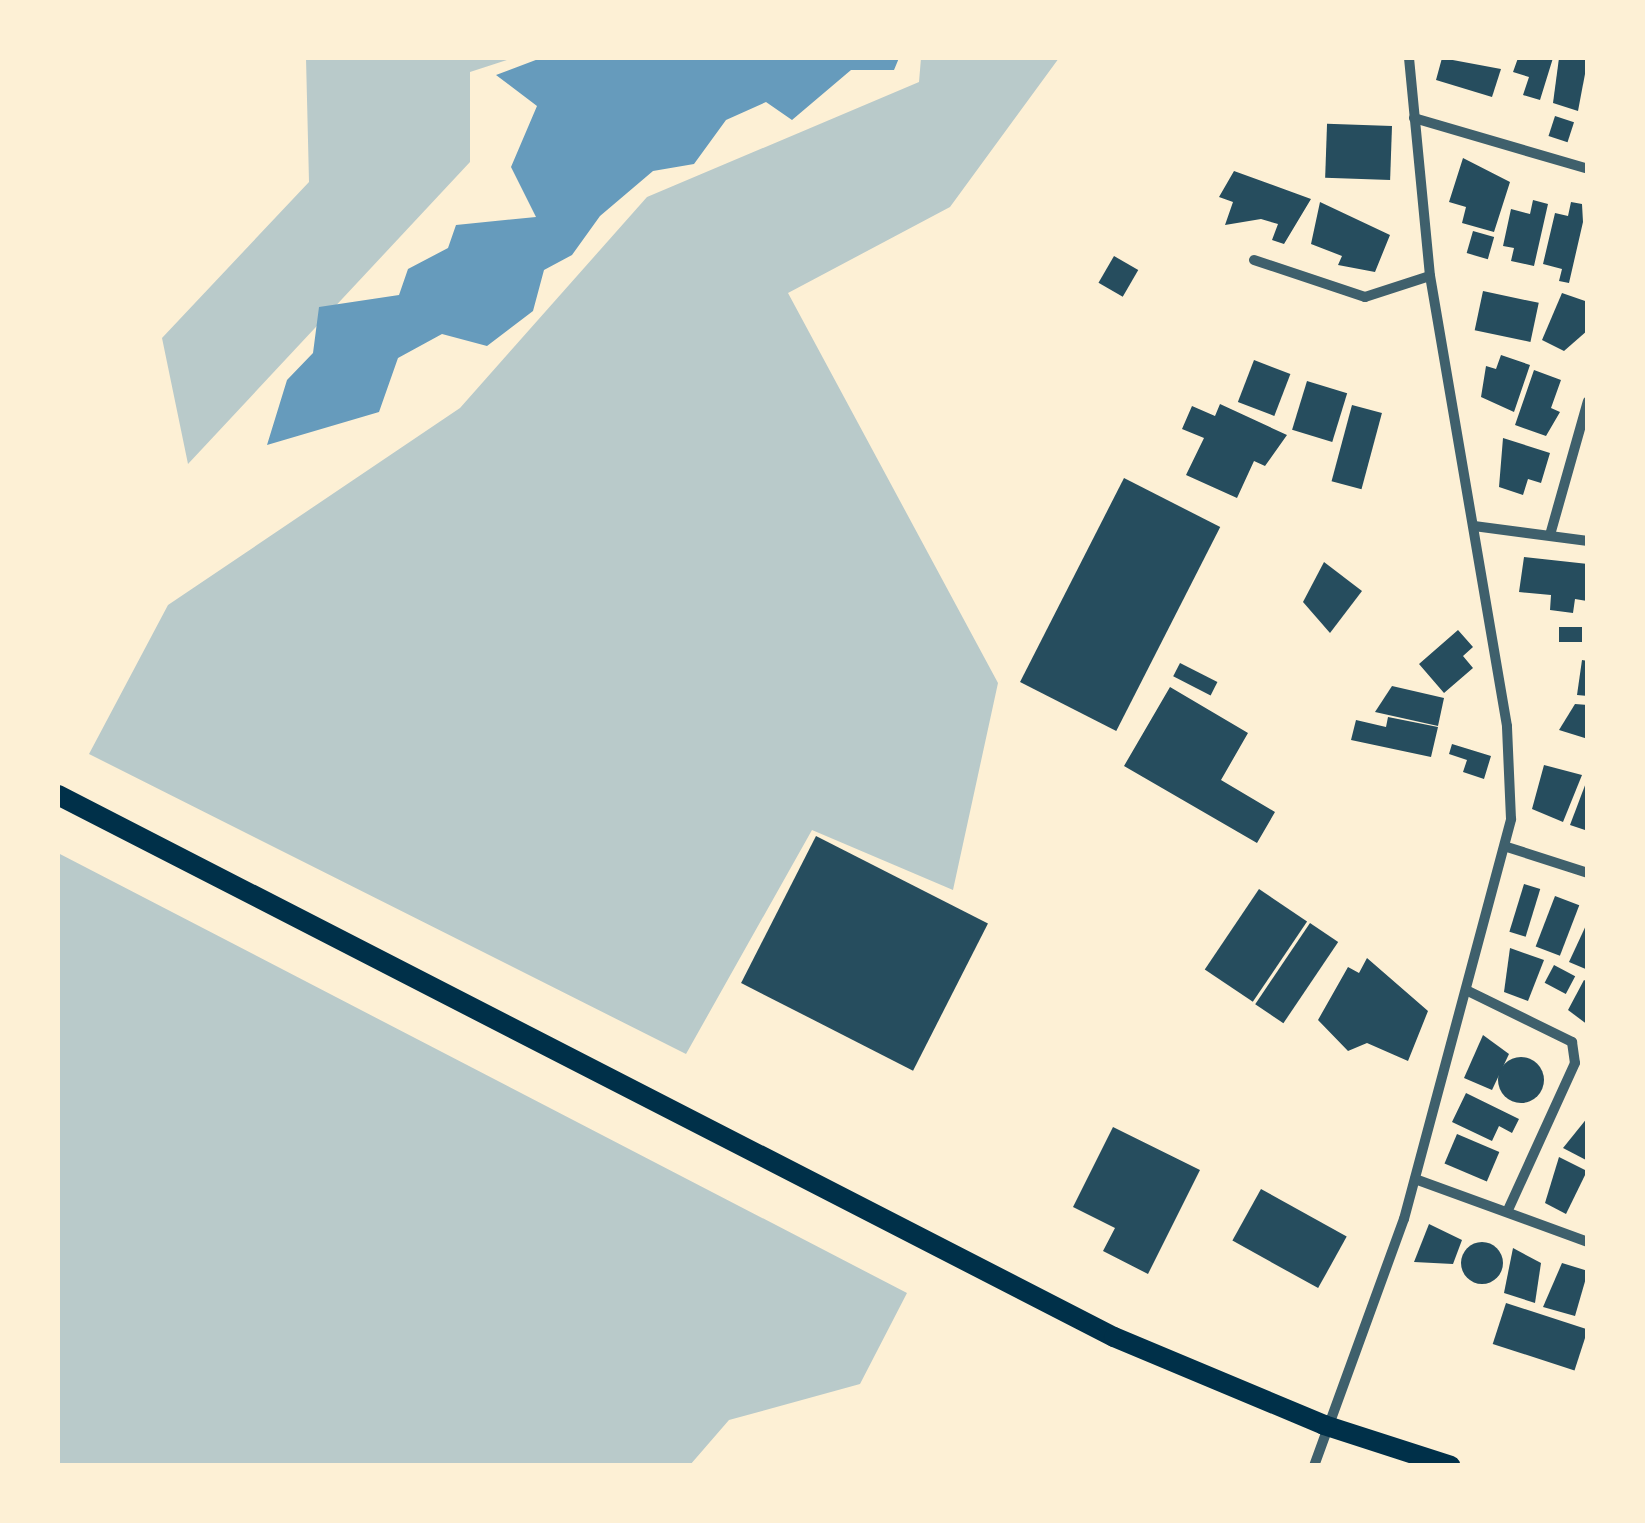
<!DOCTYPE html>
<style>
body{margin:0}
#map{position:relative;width:1645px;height:1523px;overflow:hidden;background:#fdf0d5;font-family:Mulish,sans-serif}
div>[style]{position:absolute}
.green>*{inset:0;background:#b9caca}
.water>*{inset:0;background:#669bbc}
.building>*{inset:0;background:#264d5e;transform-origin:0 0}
.round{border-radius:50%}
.minor>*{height:10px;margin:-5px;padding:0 5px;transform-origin:5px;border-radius:5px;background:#3f606c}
.secondary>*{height:20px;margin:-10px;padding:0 10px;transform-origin:10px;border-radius:10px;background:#003049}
span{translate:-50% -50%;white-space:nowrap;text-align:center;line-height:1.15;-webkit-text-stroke:10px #fdf0d5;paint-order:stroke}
.frame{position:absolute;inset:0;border:60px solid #fdf0d5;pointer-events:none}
</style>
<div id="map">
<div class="green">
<i style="clip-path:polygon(306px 58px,513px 58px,470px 72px,470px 162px,188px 464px,162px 338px,309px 182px)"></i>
<i style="clip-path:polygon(921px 58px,1059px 58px,950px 207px,788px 293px,998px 683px,953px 890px,812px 830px,686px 1054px,89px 754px,168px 605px,460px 408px,647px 197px,919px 82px)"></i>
<i style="clip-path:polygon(58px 853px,907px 1293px,860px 1384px,729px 1420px,690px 1465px,58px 1465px)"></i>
</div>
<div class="water">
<i style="clip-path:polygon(541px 58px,899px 58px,894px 70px,851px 70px,792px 120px,766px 102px,726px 120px,694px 164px,653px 171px,600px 216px,572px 255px,544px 270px,533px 311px,487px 346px,442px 334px,398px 358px,379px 412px,267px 445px,287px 380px,313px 353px,319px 307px,399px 295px,408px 269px,448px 248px,456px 225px,536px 217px,511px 167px,537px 106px,496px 75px)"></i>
</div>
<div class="building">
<i style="clip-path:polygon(1442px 58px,1501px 69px,1492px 97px,1436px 80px)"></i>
<i style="clip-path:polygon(1518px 58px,1553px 58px,1540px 100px,1523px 95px,1529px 77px,1513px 72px)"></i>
<i style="clip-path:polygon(1559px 58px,1588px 58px,1578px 111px,1553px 103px)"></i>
<i style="left:1555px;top:116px;width:20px;height:21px;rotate:18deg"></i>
<i style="left:1392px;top:126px;width:54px;height:65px;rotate:92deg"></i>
<i style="clip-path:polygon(1463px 158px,1510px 182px,1494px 232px,1462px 223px,1466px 207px,1449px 202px)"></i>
<i style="clip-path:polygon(1234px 171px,1311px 199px,1284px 244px,1272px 240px,1278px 224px,1261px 219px,1225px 225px,1233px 202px,1219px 197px)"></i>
<i style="clip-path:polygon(1533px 200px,1548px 204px,1534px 266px,1511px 261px,1514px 248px,1503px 246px,1511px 209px,1530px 214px)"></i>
<i style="clip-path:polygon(1320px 202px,1390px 235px,1375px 272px,1338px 265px,1342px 256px,1311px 244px)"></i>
<i style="clip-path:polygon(1571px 202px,1582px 204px,1583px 222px,1569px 283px,1559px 281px,1562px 269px,1543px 264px,1555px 213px,1568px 216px)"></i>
<i style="left:1473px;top:231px;width:22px;height:23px;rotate:16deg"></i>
<i style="left:1114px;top:256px;width:28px;height:31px;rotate:30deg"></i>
<i style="left:1483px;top:291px;width:57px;height:40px;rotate:12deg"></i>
<i style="clip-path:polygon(1562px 293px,1588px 302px,1588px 330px,1564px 351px,1542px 340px)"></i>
<i style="clip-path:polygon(1501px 355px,1530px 365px,1514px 412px,1481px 397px,1486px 366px,1496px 369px)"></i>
<i style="left:1254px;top:360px;width:39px;height:45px;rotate:21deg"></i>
<i style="clip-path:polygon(1534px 370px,1561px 380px,1551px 408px,1560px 412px,1546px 436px,1515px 425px)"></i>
<i style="left:1307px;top:381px;width:42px;height:51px;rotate:17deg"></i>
<i style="clip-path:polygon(1220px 404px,1287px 435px,1265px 466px,1254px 461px,1237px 498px,1186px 475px,1204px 438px,1182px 429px,1192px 406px,1215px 416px)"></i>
<i style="left:1352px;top:405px;width:31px;height:79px;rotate:15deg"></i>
<i style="clip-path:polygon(1503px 438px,1550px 453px,1541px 483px,1528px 479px,1523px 495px,1499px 487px)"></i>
<i style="left:1124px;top:478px;width:108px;height:229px;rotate:27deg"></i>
<i style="clip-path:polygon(1524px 557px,1588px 564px,1587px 601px,1575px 599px,1573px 613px,1550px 610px,1551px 595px,1519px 592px)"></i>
<i style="clip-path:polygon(1324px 562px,1362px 591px,1330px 633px,1303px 602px)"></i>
<i style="left:1559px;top:627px;width:23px;height:15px"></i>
<i style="clip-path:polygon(1458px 630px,1473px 647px,1463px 656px,1473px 668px,1444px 693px,1419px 664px)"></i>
<i style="clip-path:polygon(1582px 660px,1588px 661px,1588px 696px,1577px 695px)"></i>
<i style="left:1180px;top:663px;width:42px;height:15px;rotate:27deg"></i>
<i style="clip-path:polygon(1392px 686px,1444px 698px,1438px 726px,1375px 712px)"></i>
<i style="clip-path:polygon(1170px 687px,1248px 733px,1221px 780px,1275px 812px,1257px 843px,1124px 766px)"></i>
<i style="clip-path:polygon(1575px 704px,1588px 705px,1588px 739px,1559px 730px)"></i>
<i style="clip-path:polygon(1388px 717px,1438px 727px,1431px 757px,1351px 740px,1356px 720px,1386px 727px)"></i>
<i style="clip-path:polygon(1452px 744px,1491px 756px,1484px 779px,1463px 772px,1467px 760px,1449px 754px)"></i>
<i style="clip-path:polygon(1544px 765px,1582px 775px,1563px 822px,1532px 809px)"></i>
<i style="clip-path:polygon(1587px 780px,1588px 780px,1588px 831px,1570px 825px)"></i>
<i style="left:816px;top:836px;width:193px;height:165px;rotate:27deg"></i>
<i style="left:1524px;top:884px;width:17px;height:50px;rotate:17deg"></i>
<i style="left:1259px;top:889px;width:58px;height:97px;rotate:34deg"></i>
<i style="left:1555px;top:896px;width:26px;height:54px;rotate:21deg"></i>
<i style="clip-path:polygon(1588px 921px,1588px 970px,1569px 962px)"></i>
<i style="left:1310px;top:923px;width:34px;height:98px;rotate:34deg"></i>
<i style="clip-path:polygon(1510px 948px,1544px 960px,1528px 1001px,1504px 992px)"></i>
<i style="clip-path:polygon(1367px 958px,1428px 1011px,1408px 1061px,1367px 1043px,1348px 1051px,1318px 1020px,1348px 967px,1359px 973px)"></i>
<i style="left:1554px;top:965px;width:24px;height:20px;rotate:28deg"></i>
<i style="clip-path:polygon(1584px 980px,1588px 982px,1588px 1025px,1568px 1010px)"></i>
<i style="clip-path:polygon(1483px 1035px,1509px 1054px,1492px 1090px,1464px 1078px)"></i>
<i class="round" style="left:1498px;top:1057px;width:46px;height:46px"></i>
<i style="clip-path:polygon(1466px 1093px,1519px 1119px,1512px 1133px,1499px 1126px,1492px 1141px,1452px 1122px)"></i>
<i style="clip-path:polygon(1588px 1117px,1588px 1158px,1586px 1160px,1563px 1148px)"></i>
<i style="clip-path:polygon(1113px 1127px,1200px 1170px,1148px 1274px,1103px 1251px,1115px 1228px,1073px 1207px)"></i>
<i style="left:1457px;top:1134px;width:46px;height:32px;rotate:23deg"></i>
<i style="clip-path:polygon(1559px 1157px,1587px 1171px,1566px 1214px,1545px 1203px)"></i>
<i style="left:1261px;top:1189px;width:98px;height:59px;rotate:29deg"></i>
<i style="clip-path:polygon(1429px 1224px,1462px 1240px,1453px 1264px,1414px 1262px)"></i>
<i class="round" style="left:1461px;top:1242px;width:42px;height:42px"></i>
<i style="clip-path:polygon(1513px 1248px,1541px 1263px,1535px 1303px,1504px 1293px)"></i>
<i style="clip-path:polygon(1562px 1263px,1588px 1271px,1575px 1316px,1543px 1307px)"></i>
<i style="left:1506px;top:1303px;width:86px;height:43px;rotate:18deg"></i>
</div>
<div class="minor">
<i style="left:1414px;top:118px;width:181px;rotate:16.3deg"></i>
<i style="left:1254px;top:260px;width:117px;rotate:18.4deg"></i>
<i style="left:1365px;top:297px;width:68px;rotate:-17.9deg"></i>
<i style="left:1474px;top:526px;width:115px;rotate:7.5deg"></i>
<i style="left:1550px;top:535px;width:139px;rotate:-74.2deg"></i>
<i style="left:1507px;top:847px;width:85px;rotate:17.8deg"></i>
<i style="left:1468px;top:991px;width:116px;rotate:26.1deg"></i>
<i style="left:1572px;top:1042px;width:21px;rotate:82deg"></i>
<i style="left:1575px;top:1063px;width:162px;rotate:114.5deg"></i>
<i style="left:1415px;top:1179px;width:184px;rotate:20deg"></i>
<i style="left:1314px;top:1466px;width:263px;rotate:-70deg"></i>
<i style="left:1404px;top:1219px;width:414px;rotate:-75deg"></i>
<i style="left:1511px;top:819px;width:93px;rotate:-92.5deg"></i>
<i style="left:1507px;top:726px;width:457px;rotate:-99.7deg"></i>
<i style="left:1430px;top:276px;width:219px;rotate:-95.5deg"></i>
</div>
<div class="secondary">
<i style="left:58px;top:795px;width:1187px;rotate:27.17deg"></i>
<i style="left:1114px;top:1337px;width:228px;rotate:22.7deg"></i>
<i style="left:1324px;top:1425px;width:133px;rotate:17.9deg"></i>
</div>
<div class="frame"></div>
</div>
